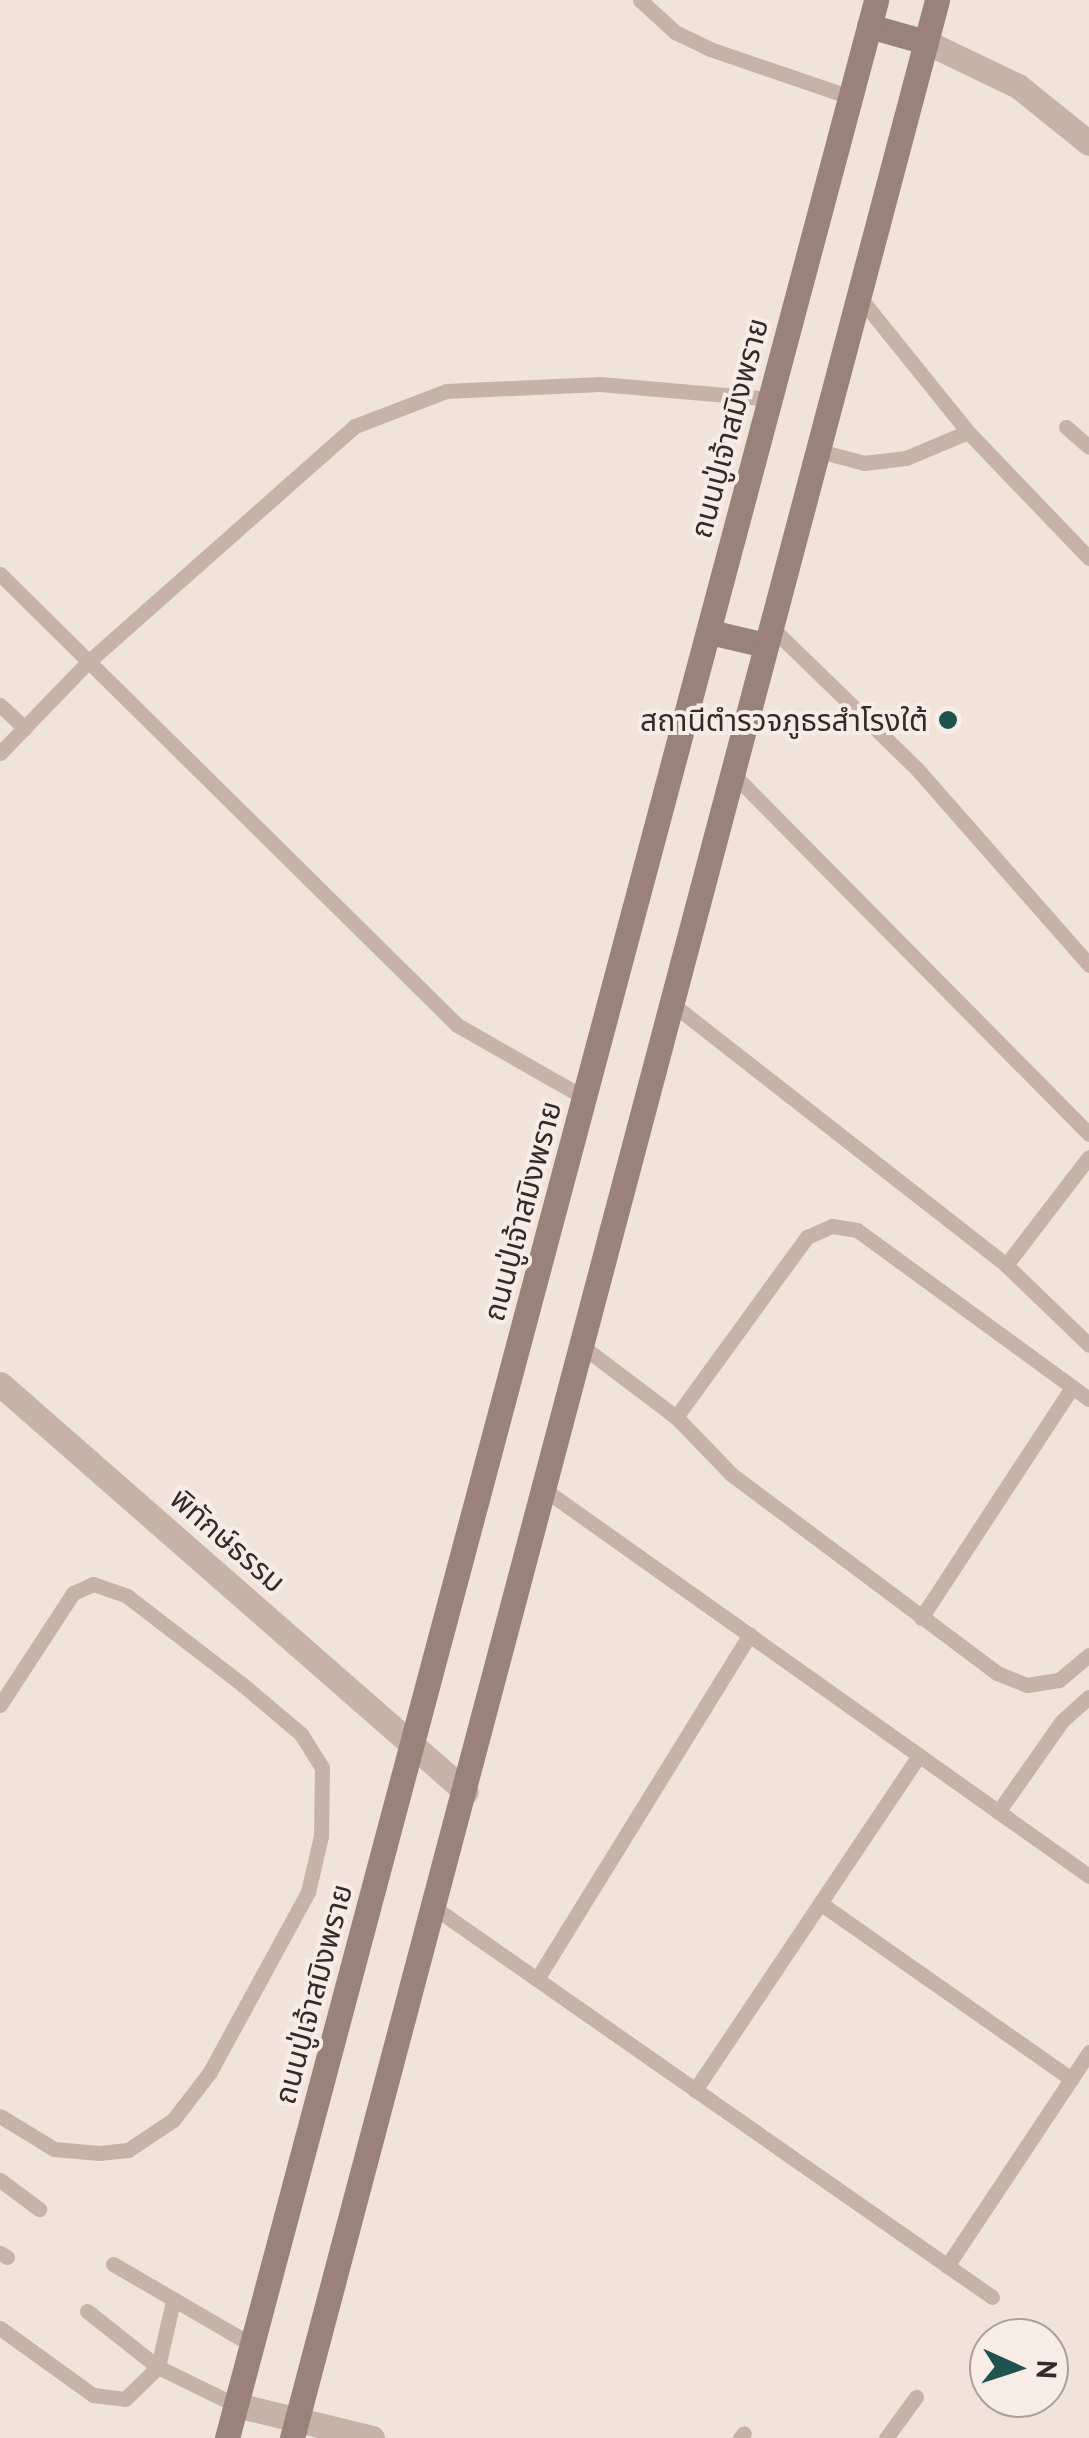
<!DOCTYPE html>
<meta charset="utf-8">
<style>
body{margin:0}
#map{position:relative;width:1089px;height:2438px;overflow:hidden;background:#efe3da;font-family:"PT Sans","Noto Sans Thai",sans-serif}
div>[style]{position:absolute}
.service>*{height:15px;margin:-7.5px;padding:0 7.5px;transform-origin:7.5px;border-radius:7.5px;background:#c6b2a7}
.minor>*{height:25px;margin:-12.5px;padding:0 12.5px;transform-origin:12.5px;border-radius:12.5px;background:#c6b2a7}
.secondary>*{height:25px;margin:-12.5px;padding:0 12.5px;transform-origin:12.5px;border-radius:12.5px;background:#9a8179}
.dots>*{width:28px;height:28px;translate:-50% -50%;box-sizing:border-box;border:5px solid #f8ede6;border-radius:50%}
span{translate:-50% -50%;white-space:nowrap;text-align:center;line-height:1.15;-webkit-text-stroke:8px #f8ede6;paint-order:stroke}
.street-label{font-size:30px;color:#342a27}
.poi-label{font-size:30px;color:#342a27}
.right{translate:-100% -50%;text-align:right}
.north{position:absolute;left:969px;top:2318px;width:100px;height:100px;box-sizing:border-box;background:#f8ede6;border:2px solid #aa9f9a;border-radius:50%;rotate:93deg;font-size:28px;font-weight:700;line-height:40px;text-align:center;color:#342a27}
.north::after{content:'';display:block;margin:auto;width:35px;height:45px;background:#20524f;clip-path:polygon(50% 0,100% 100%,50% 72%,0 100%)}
</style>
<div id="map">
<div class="service">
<i style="left:640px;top:0;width:47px;rotate:42.4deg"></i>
<i style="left:675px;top:32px;width:39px;rotate:26deg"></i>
<i style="left:710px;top:49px;width:148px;rotate:18.9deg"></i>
<i style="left:860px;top:298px;width:172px;rotate:51.1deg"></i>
<i style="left:968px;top:432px;width:175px;rotate:46.2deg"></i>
<i style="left:1066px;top:427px;width:30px;rotate:41deg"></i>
<i style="left:819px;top:451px;width:47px;rotate:14.9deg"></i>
<i style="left:864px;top:463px;width:42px;rotate:-6.8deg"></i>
<i style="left:906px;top:458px;width:67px;rotate:-22.8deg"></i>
<i style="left:0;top:574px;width:642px;rotate:44.62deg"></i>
<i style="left:457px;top:1025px;width:147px;rotate:29.7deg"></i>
<i style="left:770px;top:626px;width:205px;rotate:44.2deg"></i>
<i style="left:917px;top:769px;width:261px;rotate:48.7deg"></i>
<i style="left:0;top:705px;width:34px;rotate:43deg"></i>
<i style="left:0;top:753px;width:127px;rotate:-46deg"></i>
<i style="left:88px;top:662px;width:356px;rotate:-41.5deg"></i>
<i style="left:355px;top:426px;width:97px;rotate:-21deg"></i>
<i style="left:446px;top:391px;width:154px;rotate:-2.6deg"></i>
<i style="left:600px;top:384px;width:171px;rotate:5deg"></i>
<i style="left:731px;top:772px;width:509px;rotate:45.32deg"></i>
<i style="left:671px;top:1003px;width:425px;rotate:38deg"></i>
<i style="left:1006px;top:1265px;width:136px;rotate:-52.5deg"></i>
<i style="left:1006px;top:1265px;width:115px;rotate:43.9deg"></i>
<i style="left:582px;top:1346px;width:118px;rotate:37.1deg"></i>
<i style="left:676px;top:1417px;width:223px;rotate:-54deg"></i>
<i style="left:807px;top:1237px;width:27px;rotate:-24deg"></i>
<i style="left:832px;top:1226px;width:25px;rotate:9deg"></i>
<i style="left:857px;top:1230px;width:287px;rotate:36.1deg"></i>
<i style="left:676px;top:1417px;width:79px;rotate:46deg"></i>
<i style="left:731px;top:1474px;width:332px;rotate:36.8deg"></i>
<i style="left:997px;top:1673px;width:32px;rotate:22deg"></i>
<i style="left:1027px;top:1685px;width:32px;rotate:-9deg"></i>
<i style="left:1059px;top:1680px;width:39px;rotate:-40deg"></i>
<i style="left:545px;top:1490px;width:667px;rotate:35.36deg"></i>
<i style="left:921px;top:1618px;width:276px;rotate:-56.8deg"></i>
<i style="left:0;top:1705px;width:134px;rotate:-56.9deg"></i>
<i style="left:73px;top:1593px;width:22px;rotate:-24deg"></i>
<i style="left:93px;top:1584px;width:36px;rotate:19deg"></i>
<i style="left:127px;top:1596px;width:146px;rotate:37.5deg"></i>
<i style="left:243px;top:1685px;width:76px;rotate:40.2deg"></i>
<i style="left:301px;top:1734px;width:39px;rotate:58deg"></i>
<i style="left:322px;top:1767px;width:69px;rotate:90.8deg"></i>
<i style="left:321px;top:1836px;width:57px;rotate:103.1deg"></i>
<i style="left:308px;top:1892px;width:205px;rotate:118.6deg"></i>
<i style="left:210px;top:2072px;width:61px;rotate:127.6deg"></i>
<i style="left:173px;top:2120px;width:54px;rotate:146.3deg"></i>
<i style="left:128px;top:2150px;width:29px;rotate:174deg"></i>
<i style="left:99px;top:2153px;width:45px;rotate:-174.9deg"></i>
<i style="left:54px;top:2149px;width:63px;rotate:-148.6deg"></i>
<i style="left:998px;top:1812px;width:111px;rotate:-54.9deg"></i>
<i style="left:1062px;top:1721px;width:36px;rotate:-42deg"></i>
<i style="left:820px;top:1903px;width:307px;rotate:35deg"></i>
<i style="left:432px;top:1906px;width:683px;rotate:34.92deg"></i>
<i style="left:537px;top:1979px;width:405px;rotate:-58.3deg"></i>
<i style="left:695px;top:2090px;width:403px;rotate:-56.2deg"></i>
<i style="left:0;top:2180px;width:49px;rotate:36.6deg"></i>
<i style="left:0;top:2253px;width:8px;rotate:30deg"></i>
<i style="left:113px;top:2264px;width:161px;rotate:30.2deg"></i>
<i style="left:947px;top:2266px;width:257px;rotate:-56.4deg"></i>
<i style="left:87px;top:2311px;width:90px;rotate:38.3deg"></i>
<i style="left:158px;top:2367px;width:87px;rotate:26deg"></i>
<i style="left:0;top:2328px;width:115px;rotate:35.8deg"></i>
<i style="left:93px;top:2395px;width:32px;rotate:7deg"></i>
<i style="left:125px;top:2399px;width:46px;rotate:-44.1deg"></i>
<i style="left:158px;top:2367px;width:68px;rotate:-77.2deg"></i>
<i style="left:740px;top:2438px;width:6px;rotate:-51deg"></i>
<i style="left:886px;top:2438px;width:51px;rotate:-53.8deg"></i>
</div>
<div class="minor">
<i style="left:926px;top:42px;width:102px;rotate:25.6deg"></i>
<i style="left:1018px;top:86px;width:91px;rotate:38.8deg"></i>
<i style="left:0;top:1384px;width:619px;rotate:41.2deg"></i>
<i style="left:236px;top:2405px;width:140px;rotate:13.6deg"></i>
</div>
<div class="secondary">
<i style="left:869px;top:26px;width:59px;rotate:15.7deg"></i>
<i style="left:710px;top:632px;width:57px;rotate:13.3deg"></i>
<i style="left:227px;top:2438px;width:2523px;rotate:-75.09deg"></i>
<i style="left:292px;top:2438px;width:2522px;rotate:-75.18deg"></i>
</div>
<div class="dots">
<i style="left:948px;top:720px;background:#20524f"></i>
</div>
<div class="street-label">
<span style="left:729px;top:428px;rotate:-75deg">ถนนปู่เจ้าสมิงพราย</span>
<span style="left:522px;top:1211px;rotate:-75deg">ถนนปู่เจ้าสมิงพราย</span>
<span style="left:228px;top:1540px;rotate:41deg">พิทักษ์ธรรม</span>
<span style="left:313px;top:1994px;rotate:-75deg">ถนนปู่เจ้าสมิงพราย</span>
</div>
<div class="poi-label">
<span class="right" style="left:928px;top:720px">สถานีตำรวจภูธรสำโรงใต้</span>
</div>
<div class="north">N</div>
</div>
